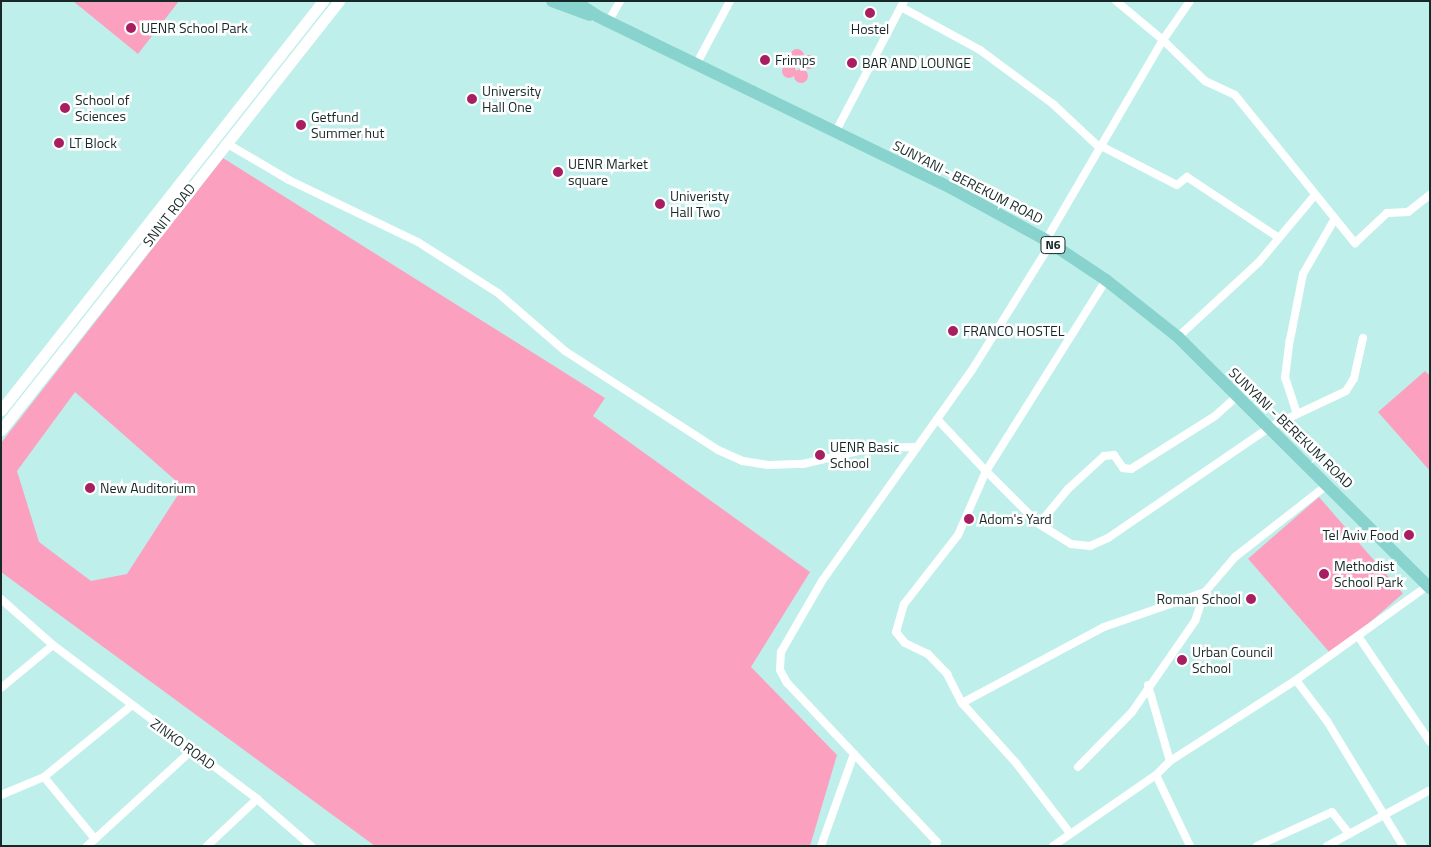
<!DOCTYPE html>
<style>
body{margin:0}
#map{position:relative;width:1431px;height:847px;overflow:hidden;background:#bfefeb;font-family:"Titillium Web",sans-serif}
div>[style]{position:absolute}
.green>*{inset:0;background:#fca0c0;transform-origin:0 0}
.round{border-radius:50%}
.street>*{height:8px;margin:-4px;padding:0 4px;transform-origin:4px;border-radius:4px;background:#fff}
.secondary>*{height:11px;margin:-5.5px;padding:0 5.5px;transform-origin:5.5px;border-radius:5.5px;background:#fff}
.primary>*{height:12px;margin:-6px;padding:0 6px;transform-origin:6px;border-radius:6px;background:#89d3ce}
.dots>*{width:14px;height:14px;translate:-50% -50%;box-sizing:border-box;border:2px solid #fff;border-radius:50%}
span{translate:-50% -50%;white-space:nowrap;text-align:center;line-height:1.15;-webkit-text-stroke:5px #fff;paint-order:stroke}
.shield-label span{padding:1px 4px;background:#fff;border:1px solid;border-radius:4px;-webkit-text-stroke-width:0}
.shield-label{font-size:12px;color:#162827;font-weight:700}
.poi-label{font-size:14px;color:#162827}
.left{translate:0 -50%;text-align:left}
.right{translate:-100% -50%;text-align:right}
.street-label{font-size:14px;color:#162827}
.frame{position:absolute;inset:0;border:2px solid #162827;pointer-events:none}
</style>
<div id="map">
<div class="green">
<i style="clip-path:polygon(73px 1px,179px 1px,138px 54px)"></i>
<i class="round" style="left:790px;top:49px;width:14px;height:14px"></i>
<i class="round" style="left:802px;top:55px;width:14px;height:14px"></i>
<i class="round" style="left:782px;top:64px;width:14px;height:14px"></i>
<i class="round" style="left:794px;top:69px;width:14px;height:14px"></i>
<i style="clip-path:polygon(evenodd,223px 158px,605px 398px,593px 416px,810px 572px,751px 667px,837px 755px,810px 846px,375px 846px,1px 572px,1px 443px,223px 158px,75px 392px,183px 487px,127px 574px,91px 581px,39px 542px,17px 471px,75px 392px)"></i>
<i style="clip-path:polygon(1425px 371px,1430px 376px,1430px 471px,1378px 412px)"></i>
<i style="left:1319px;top:497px;width:128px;height:94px;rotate:49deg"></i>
</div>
<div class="street">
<i style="left:1190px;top:1px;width:47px;rotate:124.7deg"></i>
<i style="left:1163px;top:40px;width:59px;rotate:44.3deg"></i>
<i style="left:1205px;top:81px;width:33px;rotate:25deg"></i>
<i style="left:1235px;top:95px;width:191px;rotate:51deg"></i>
<i style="left:1355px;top:243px;width:44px;rotate:-43.2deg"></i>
<i style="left:1387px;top:213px;width:21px;rotate:-3deg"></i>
<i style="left:1408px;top:212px;width:28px;rotate:-38deg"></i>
<i style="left:901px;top:7px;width:90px;rotate:28.6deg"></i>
<i style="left:980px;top:50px;width:91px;rotate:36.5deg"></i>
<i style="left:1053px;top:104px;width:64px;rotate:43.1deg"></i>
<i style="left:608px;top:22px;width:24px;rotate:-60deg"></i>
<i style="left:697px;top:63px;width:70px;rotate:-62deg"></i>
<i style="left:835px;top:133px;width:149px;rotate:-62.4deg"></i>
<i style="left:226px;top:143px;width:73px;rotate:30.4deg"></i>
<i style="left:289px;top:180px;width:143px;rotate:25.7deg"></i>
<i style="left:418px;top:242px;width:95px;rotate:32.5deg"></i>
<i style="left:498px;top:293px;width:89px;rotate:40.9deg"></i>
<i style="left:565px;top:351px;width:182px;rotate:32.9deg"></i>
<i style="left:718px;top:450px;width:27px;rotate:24deg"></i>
<i style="left:743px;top:461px;width:25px;rotate:9deg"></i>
<i style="left:768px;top:465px;width:35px;rotate:-2deg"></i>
<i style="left:803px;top:464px;width:71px;rotate:-13.1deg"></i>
<i style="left:872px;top:448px;width:44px;rotate:-1.3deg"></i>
<i style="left:1101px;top:146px;width:85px;rotate:27.2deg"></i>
<i style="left:1177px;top:185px;width:13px;rotate:-39deg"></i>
<i style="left:1187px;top:177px;width:110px;rotate:33.5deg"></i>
<i style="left:1046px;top:240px;width:232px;rotate:-59.7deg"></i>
<i style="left:1163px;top:40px;width:61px;rotate:-140.3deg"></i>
<i style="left:1106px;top:280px;width:226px;rotate:122.1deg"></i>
<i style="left:986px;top:471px;width:75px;rotate:45deg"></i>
<i style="left:1039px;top:524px;width:38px;rotate:32deg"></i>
<i style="left:1071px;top:544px;width:19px;rotate:6deg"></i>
<i style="left:1090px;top:546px;width:20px;rotate:-24deg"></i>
<i style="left:1108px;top:538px;width:196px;rotate:-34.4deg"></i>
<i style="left:1270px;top:427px;width:84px;rotate:-25.3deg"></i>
<i style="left:1346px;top:391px;width:15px;rotate:-58deg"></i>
<i style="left:1354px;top:378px;width:41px;rotate:-77.3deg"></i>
<i style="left:1178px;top:337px;width:110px;rotate:-42.8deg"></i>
<i style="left:1259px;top:262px;width:87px;rotate:-50.1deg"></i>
<i style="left:1297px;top:414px;width:38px;rotate:-108deg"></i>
<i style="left:1285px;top:378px;width:38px;rotate:-83deg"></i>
<i style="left:1290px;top:340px;width:67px;rotate:-78.9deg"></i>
<i style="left:1303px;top:274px;width:62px;rotate:-60.1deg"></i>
<i style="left:937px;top:419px;width:71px;rotate:46.7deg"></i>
<i style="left:986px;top:471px;width:70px;rotate:113.6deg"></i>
<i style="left:958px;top:535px;width:88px;rotate:128deg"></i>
<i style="left:904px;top:604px;width:29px;rotate:106deg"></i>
<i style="left:896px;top:632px;width:14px;rotate:51deg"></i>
<i style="left:905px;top:643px;width:25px;rotate:26deg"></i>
<i style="left:928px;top:654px;width:28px;rotate:46deg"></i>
<i style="left:947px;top:674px;width:33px;rotate:63deg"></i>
<i style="left:962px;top:703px;width:81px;rotate:48deg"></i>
<i style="left:1016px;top:763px;width:88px;rotate:52.4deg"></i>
<i style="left:1039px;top:524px;width:45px;rotate:-50.4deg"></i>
<i style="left:1068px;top:489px;width:49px;rotate:-42.5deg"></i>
<i style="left:1104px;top:456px;width:10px;rotate:-6deg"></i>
<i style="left:1114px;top:455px;width:16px;rotate:55deg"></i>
<i style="left:1123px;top:468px;width:8px;rotate:7deg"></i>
<i style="left:1131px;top:469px;width:99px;rotate:-32.2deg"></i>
<i style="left:1215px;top:416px;width:30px;rotate:-42deg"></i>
<i style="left:1px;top:599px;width:69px;rotate:41.5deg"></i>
<i style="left:53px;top:645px;width:67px;rotate:140.4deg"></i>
<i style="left:1358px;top:636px;width:128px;rotate:55.8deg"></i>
<i style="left:53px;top:645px;width:256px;rotate:37deg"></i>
<i style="left:257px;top:799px;width:72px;rotate:41deg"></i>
<i style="left:1148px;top:685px;width:79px;rotate:73.9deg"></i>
<i style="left:962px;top:703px;width:161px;rotate:-28.2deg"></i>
<i style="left:1104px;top:627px;width:107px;rotate:-19.1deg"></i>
<i style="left:1078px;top:767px;width:77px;rotate:-45.5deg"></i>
<i style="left:1132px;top:712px;width:111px;rotate:-55.3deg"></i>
<i style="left:1195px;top:621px;width:31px;rotate:-71deg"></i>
<i style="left:1205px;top:592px;width:46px;rotate:-49.4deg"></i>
<i style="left:1235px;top:557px;width:117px;rotate:-38deg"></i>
<i style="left:1156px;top:775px;width:79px;rotate:64.4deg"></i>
<i style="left:44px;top:777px;width:80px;rotate:50.6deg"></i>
<i style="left:95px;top:839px;width:132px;rotate:-42.5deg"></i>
<i style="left:1px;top:795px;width:47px;rotate:-22.7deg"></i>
<i style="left:44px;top:777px;width:112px;rotate:-39.2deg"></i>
<i style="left:87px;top:846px;width:11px;rotate:-41deg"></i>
<i style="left:207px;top:846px;width:69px;rotate:-43.2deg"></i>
<i style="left:821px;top:846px;width:98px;rotate:-70.3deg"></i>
<i style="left:934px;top:846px;width:5px;rotate:-53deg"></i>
<i style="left:937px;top:842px;width:219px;rotate:-133.3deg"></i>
<i style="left:787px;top:683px;width:15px;rotate:-118deg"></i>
<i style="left:780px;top:670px;width:18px;rotate:-87deg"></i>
<i style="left:781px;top:652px;width:82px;rotate:-60deg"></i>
<i style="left:822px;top:581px;width:259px;rotate:-54.6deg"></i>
<i style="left:972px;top:370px;width:150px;rotate:-58.1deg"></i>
<i style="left:1053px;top:846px;width:125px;rotate:-34.6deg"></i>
<i style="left:1156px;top:775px;width:20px;rotate:-45deg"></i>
<i style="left:1170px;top:761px;width:150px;rotate:-32.7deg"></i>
<i style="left:1257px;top:846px;width:82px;rotate:-24.4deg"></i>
<i style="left:1332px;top:812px;width:28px;rotate:52deg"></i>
<i style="left:1327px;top:846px;width:117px;rotate:-28.5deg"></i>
<i style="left:1403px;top:846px;width:146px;rotate:-121.3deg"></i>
<i style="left:1327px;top:721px;width:51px;rotate:-127.1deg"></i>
<i style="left:1296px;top:680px;width:165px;rotate:-35.6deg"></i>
</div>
<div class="secondary">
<i style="left:1px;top:410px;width:521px;rotate:-51.79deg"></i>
<i style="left:1px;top:430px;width:546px;rotate:-51.77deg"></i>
</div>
<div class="primary">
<i style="left:552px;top:1px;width:40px;rotate:20.2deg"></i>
<i style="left:575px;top:1px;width:27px;rotate:34deg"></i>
<i style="left:597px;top:16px;width:394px;rotate:25.9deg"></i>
<i style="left:951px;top:188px;width:108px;rotate:28.7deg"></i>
<i style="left:1046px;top:240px;width:72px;rotate:33.7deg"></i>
<i style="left:1106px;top:280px;width:92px;rotate:38.4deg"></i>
<i style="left:1178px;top:337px;width:356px;rotate:44.9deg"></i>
</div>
<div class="dots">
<i style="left:870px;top:13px;background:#a91e61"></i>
<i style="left:131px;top:28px;background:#a91e61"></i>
<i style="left:765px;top:60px;background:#a91e61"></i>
<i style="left:852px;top:63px;background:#a91e61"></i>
<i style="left:472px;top:99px;background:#a91e61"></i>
<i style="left:65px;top:108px;background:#a91e61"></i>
<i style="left:301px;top:125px;background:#a91e61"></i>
<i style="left:59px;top:143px;background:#a91e61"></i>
<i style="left:558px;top:172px;background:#a91e61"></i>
<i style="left:660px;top:204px;background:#a91e61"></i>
<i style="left:953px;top:331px;background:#a91e61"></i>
<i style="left:820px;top:455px;background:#a91e61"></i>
<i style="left:90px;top:488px;background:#a91e61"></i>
<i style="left:969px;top:519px;background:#a91e61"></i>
<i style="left:1409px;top:535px;background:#a91e61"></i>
<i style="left:1324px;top:574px;background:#a91e61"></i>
<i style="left:1251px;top:599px;background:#a91e61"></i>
<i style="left:1182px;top:660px;background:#a91e61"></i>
</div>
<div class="shield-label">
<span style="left:1053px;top:245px">N6</span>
</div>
<div class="poi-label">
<span class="left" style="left:141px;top:28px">UENR School Park</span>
<span style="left:870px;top:29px">Hostel</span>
<span class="left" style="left:775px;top:60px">Frimps</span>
<span class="left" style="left:862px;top:63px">BAR AND LOUNGE</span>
<span class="left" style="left:482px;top:99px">University<br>Hall One</span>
<span class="left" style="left:75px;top:108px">School of<br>Sciences</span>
<span class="left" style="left:311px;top:125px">Getfund<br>Summer hut</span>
<span class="left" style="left:69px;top:143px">LT Block</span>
<span class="left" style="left:568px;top:172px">UENR Market<br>square</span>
<span class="left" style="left:670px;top:204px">Univeristy<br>Hall Two</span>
<span class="left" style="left:963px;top:331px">FRANCO HOSTEL</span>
<span class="left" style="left:830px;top:455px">UENR Basic<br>School</span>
<span class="left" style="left:100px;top:488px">New Auditorium</span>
<span class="left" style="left:979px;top:519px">Adom's Yard</span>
<span class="right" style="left:1399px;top:535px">Tel Aviv Food</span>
<span class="left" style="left:1334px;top:574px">Methodist<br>School Park</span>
<span class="right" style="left:1241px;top:599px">Roman School</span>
<span class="left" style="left:1192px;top:660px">Urban Council<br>School</span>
</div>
<div class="street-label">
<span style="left:968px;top:182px;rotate:27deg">SUNYANI - BEREKUM ROAD</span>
<span style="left:169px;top:215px;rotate:-52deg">SNNIT ROAD</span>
<span style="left:1291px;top:428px;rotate:44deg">SUNYANI - BEREKUM ROAD</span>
<span style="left:183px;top:744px;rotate:36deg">ZINKO ROAD</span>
</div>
<div class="frame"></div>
</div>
